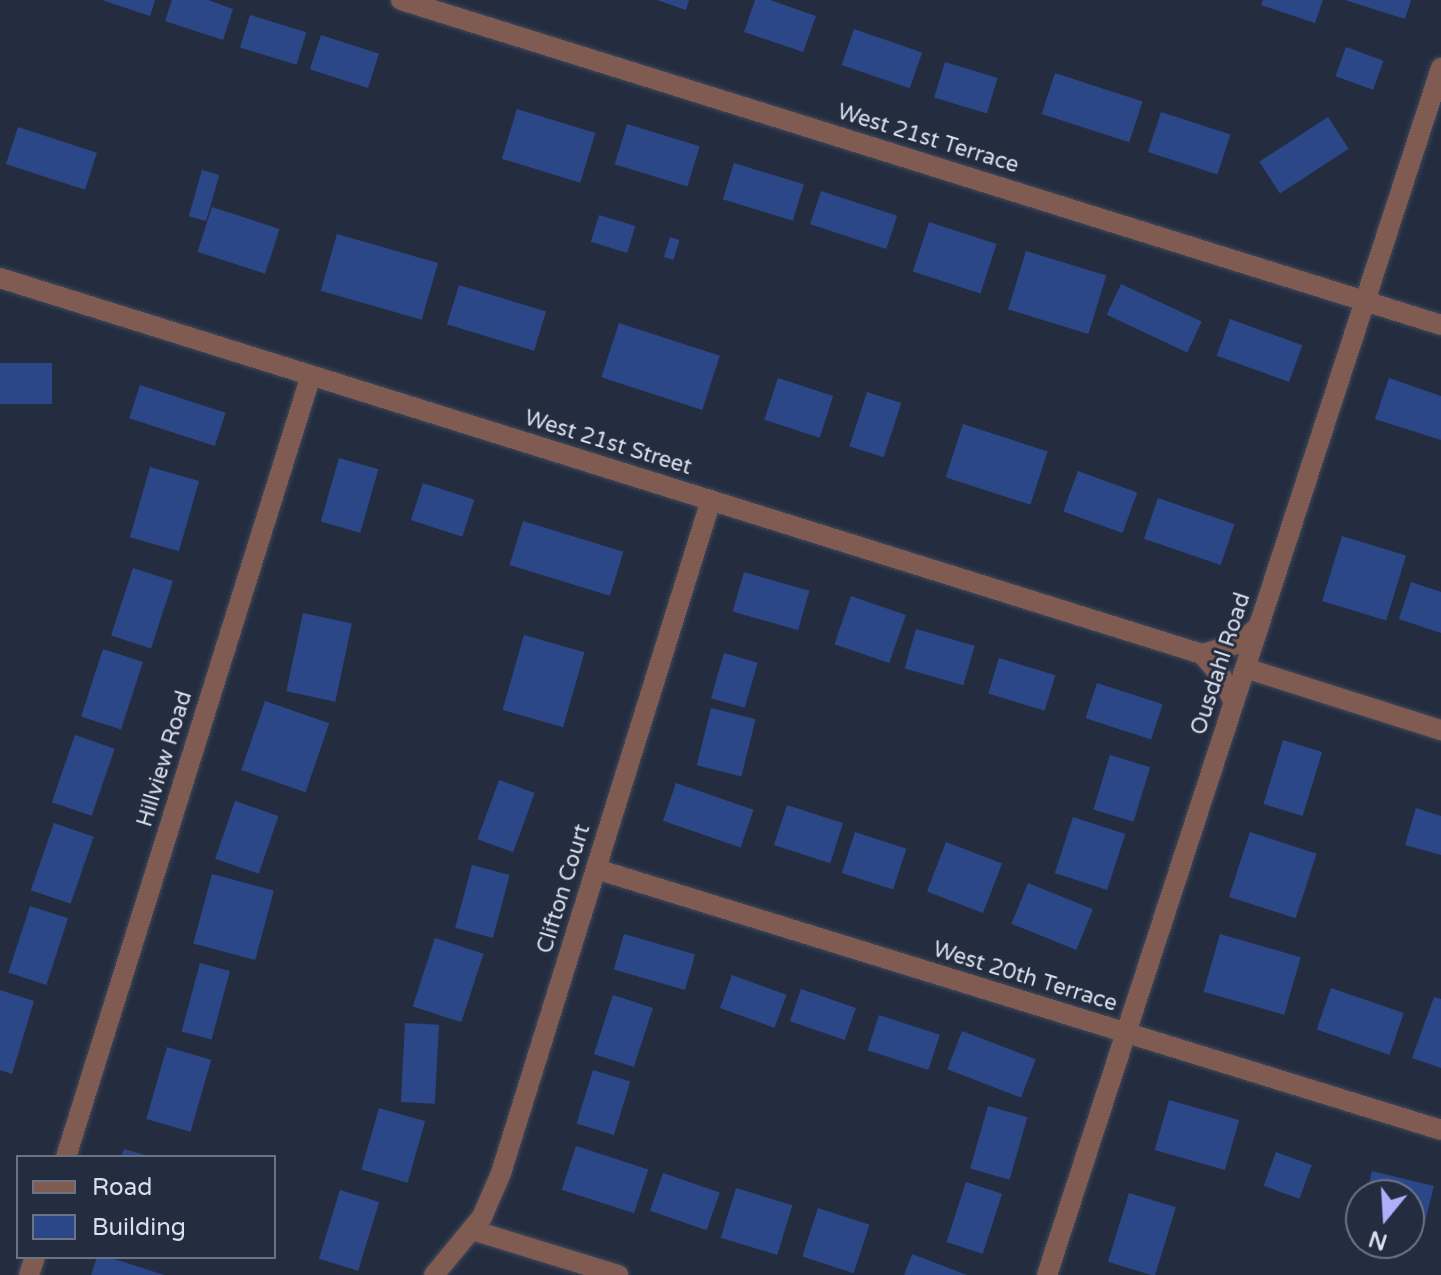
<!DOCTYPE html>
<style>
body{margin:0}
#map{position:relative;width:1441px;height:1275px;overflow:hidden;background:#242d3f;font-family:"Varela Round",sans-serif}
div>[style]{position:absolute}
.building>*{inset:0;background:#2c4788;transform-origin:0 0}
.roads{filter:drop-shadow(0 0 2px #41495b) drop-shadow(0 0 2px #41495b)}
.minor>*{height:20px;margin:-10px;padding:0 10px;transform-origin:10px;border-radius:10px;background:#805b52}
span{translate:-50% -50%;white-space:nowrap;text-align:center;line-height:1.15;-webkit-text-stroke:6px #242d3f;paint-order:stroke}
.street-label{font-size:22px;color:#d9dfeb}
.legend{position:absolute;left:16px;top:1155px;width:260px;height:104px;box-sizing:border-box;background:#242d3f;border:2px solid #6c7484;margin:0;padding:10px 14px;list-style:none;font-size:24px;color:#d9dfeb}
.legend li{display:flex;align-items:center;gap:16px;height:40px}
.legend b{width:40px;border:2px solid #6c7484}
.north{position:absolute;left:1345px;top:1179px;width:80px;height:80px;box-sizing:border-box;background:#242d3f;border:2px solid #6c7484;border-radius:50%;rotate:198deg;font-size:22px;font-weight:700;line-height:32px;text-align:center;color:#d9dfeb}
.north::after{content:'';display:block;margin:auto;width:28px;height:36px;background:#afaefa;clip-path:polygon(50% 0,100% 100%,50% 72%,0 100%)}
</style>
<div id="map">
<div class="building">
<i style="clip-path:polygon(102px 0,155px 0,150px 16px)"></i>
<i style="clip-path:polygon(172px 0,208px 0,233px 9px,223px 40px,165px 21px)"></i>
<i style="clip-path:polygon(657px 0,689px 0,686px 10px)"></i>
<i style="clip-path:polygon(755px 0,770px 0,816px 16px,803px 52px,744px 32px)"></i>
<i style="clip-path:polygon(1263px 0,1323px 0,1315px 23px,1261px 5px)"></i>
<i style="clip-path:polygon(1345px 0,1411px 0,1405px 19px)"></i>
<i style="left:250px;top:15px;width:59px;height:34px;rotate:17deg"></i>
<i style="left:854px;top:29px;width:72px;height:38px;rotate:19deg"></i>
<i style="left:321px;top:35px;width:61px;height:36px;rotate:18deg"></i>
<i style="left:1346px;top:47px;width:40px;height:31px;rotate:20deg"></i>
<i style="left:945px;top:62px;width:55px;height:37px;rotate:17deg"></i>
<i style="left:1055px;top:73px;width:92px;height:43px;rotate:18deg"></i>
<i style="left:517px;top:109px;width:82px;height:52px;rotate:17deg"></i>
<i style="left:1161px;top:112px;width:73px;height:42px;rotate:18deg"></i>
<i style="left:1328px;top:117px;width:38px;height:82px;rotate:57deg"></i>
<i style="left:627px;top:124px;width:76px;height:42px;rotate:17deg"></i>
<i style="left:18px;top:127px;width:83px;height:39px;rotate:18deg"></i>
<i style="left:734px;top:163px;width:73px;height:38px;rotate:17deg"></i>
<i style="left:202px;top:170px;width:18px;height:48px;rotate:16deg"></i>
<i style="left:821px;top:191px;width:80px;height:35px;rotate:18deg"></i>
<i style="left:212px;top:207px;width:71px;height:47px;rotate:18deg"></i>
<i style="left:599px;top:215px;width:38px;height:28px;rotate:17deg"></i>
<i style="left:929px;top:222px;width:71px;height:52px;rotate:18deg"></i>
<i style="left:337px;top:234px;width:105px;height:59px;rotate:16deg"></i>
<i style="left:670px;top:237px;width:10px;height:21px;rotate:17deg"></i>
<i style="left:1026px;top:251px;width:84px;height:61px;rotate:17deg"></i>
<i style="left:1121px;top:284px;width:89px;height:34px;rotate:25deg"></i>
<i style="left:459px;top:285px;width:91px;height:41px;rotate:17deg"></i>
<i style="left:1230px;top:319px;width:77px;height:39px;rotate:20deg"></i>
<i style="left:619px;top:323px;width:106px;height:57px;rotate:18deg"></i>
<i style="left:0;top:363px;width:52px;height:41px"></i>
<i style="left:778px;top:378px;width:58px;height:44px;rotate:18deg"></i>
<i style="clip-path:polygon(1389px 378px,1441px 396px,1441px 440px,1375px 419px)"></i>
<i style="left:140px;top:385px;width:90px;height:35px;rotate:18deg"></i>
<i style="left:867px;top:392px;width:36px;height:57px;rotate:18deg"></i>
<i style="left:963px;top:424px;width:89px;height:56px;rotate:18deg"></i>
<i style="left:339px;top:458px;width:41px;height:66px;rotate:16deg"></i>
<i style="left:150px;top:467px;width:51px;height:73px;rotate:16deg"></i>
<i style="left:1078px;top:471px;width:63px;height:43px;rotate:20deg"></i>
<i style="left:423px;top:483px;width:54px;height:39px;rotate:18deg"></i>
<i style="left:1158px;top:498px;width:81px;height:43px;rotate:19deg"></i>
<i style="left:523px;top:521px;width:105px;height:46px;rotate:17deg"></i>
<i style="left:1342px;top:536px;width:67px;height:68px;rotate:17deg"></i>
<i style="left:133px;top:568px;width:42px;height:71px;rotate:18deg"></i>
<i style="left:744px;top:572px;width:68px;height:41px;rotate:16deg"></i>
<i style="clip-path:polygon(1411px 582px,1441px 592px,1441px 633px,1399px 619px)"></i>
<i style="left:851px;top:596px;width:58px;height:51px;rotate:19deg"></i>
<i style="left:303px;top:613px;width:50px;height:80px;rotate:12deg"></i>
<i style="left:916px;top:629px;width:61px;height:41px;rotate:16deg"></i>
<i style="left:524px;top:635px;width:63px;height:78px;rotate:16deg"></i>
<i style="left:103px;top:649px;width:42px;height:71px;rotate:18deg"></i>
<i style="left:724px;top:653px;width:35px;height:47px;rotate:16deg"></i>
<i style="left:999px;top:658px;width:59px;height:37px;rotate:17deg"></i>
<i style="left:1097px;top:683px;width:69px;height:37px;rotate:18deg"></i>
<i style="left:265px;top:701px;width:68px;height:73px;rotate:19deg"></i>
<i style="left:711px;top:708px;width:46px;height:59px;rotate:14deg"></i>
<i style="left:75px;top:735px;width:42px;height:71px;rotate:19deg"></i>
<i style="left:1283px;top:740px;width:41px;height:67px;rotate:17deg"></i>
<i style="left:1110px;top:755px;width:42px;height:57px;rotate:17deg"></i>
<i style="left:499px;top:780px;width:38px;height:63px;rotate:20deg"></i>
<i style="left:676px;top:783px;width:82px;height:40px;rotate:19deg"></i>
<i style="left:235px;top:801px;width:46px;height:61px;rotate:19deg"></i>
<i style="left:787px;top:805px;width:59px;height:42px;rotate:18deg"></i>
<i style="clip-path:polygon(1416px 808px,1441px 816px,1441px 855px,1405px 845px)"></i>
<i style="left:1073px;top:817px;width:55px;height:59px;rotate:18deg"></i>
<i style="left:54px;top:823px;width:42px;height:71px;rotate:19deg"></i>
<i style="left:855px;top:832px;width:54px;height:43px;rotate:18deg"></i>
<i style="left:1250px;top:832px;width:70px;height:68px;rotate:18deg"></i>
<i style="left:946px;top:842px;width:60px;height:53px;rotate:21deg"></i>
<i style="left:472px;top:865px;width:39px;height:65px;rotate:15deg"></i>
<i style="left:212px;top:874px;width:64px;height:72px;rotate:15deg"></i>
<i style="left:1028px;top:883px;width:70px;height:44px;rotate:22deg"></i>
<i style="left:30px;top:906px;width:40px;height:70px;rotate:18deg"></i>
<i style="left:624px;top:934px;width:74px;height:37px;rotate:16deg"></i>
<i style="left:1220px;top:934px;width:84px;height:60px;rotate:16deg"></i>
<i style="left:435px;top:938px;width:51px;height:72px;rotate:18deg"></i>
<i style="left:200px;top:963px;width:31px;height:71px;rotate:15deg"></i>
<i style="left:732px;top:975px;width:58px;height:35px;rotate:20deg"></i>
<i style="left:1331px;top:988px;width:77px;height:44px;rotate:19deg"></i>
<i style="left:801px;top:989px;width:58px;height:34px;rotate:19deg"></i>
<i style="clip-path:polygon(0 990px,34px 1001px,12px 1074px,0 1070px)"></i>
<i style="left:613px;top:995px;width:42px;height:62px;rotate:18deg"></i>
<i style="clip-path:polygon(1434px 997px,1441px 999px,1441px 1068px,1412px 1058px)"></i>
<i style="left:879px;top:1015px;width:64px;height:37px;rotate:18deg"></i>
<i style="left:405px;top:1023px;width:34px;height:79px;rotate:3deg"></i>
<i style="left:962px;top:1031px;width:79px;height:41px;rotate:21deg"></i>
<i style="left:167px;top:1047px;width:46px;height:75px;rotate:16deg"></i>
<i style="left:593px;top:1070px;width:39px;height:56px;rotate:17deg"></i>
<i style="left:1169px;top:1100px;width:73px;height:52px;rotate:16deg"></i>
<i style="left:988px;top:1106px;width:41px;height:65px;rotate:16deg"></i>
<i style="left:379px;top:1108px;width:48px;height:64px;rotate:16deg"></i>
<i style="left:576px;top:1146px;width:76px;height:46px;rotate:18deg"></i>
<i style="clip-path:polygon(124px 1149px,148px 1156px,148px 1157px,121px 1157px)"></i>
<i style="left:1276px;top:1152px;width:38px;height:36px;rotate:20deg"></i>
<i style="clip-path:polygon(1372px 1171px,1434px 1186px,1421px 1237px,1409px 1234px,1409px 1195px,1366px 1195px)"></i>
<i style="left:663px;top:1173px;width:60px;height:40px;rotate:19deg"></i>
<i style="left:966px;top:1182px;width:38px;height:63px;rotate:18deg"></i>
<i style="left:736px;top:1188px;width:59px;height:52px;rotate:17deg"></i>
<i style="left:340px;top:1190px;width:41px;height:72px;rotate:17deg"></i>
<i style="left:1129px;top:1193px;width:49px;height:72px;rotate:17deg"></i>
<i style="left:818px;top:1208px;width:54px;height:51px;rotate:18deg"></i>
<i style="clip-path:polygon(912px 1254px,967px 1275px,904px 1275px)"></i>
<i style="clip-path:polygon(97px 1257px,108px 1257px,164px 1275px,91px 1275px)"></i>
</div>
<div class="roads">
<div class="minor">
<i style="left:401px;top:0;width:1090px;rotate:17.35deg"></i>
<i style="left:0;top:278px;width:1259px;rotate:17.37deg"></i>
<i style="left:1202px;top:654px;width:29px;rotate:49deg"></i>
<i style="left:1221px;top:676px;width:30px;rotate:64deg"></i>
<i style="left:1202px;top:654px;width:40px;rotate:-16deg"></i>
<i style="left:1240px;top:643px;width:24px;rotate:-42deg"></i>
<i style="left:1245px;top:668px;width:206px;rotate:17.6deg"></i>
<i style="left:596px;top:869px;width:884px;rotate:17.16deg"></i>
<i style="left:66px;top:1157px;width:819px;rotate:-72.6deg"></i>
<i style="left:472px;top:1230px;width:153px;rotate:17.1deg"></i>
<i style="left:29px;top:1275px;width:19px;rotate:-72deg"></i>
<i style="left:434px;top:1275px;width:75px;rotate:-50.4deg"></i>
<i style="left:482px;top:1217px;width:48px;rotate:-66.6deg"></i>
<i style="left:501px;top:1173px;width:705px;rotate:-72.67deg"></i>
<i style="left:1047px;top:1275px;width:1270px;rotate:-71.92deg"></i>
</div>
</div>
<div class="street-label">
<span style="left:928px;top:139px;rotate:17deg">West 21st Terrace</span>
<span style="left:608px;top:443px;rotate:17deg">West 21st Street</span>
<span style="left:1221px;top:664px;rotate:-72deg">Ousdahl Road</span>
<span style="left:165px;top:759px;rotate:-73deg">Hillview Road</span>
<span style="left:564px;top:889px;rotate:-73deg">Clifton Court</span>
<span style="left:1025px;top:977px;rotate:17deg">West 20th Terrace</span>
</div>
<ul class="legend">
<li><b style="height:10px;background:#805b52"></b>Road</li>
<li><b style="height:22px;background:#2c4788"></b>Building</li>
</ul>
<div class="north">N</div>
</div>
